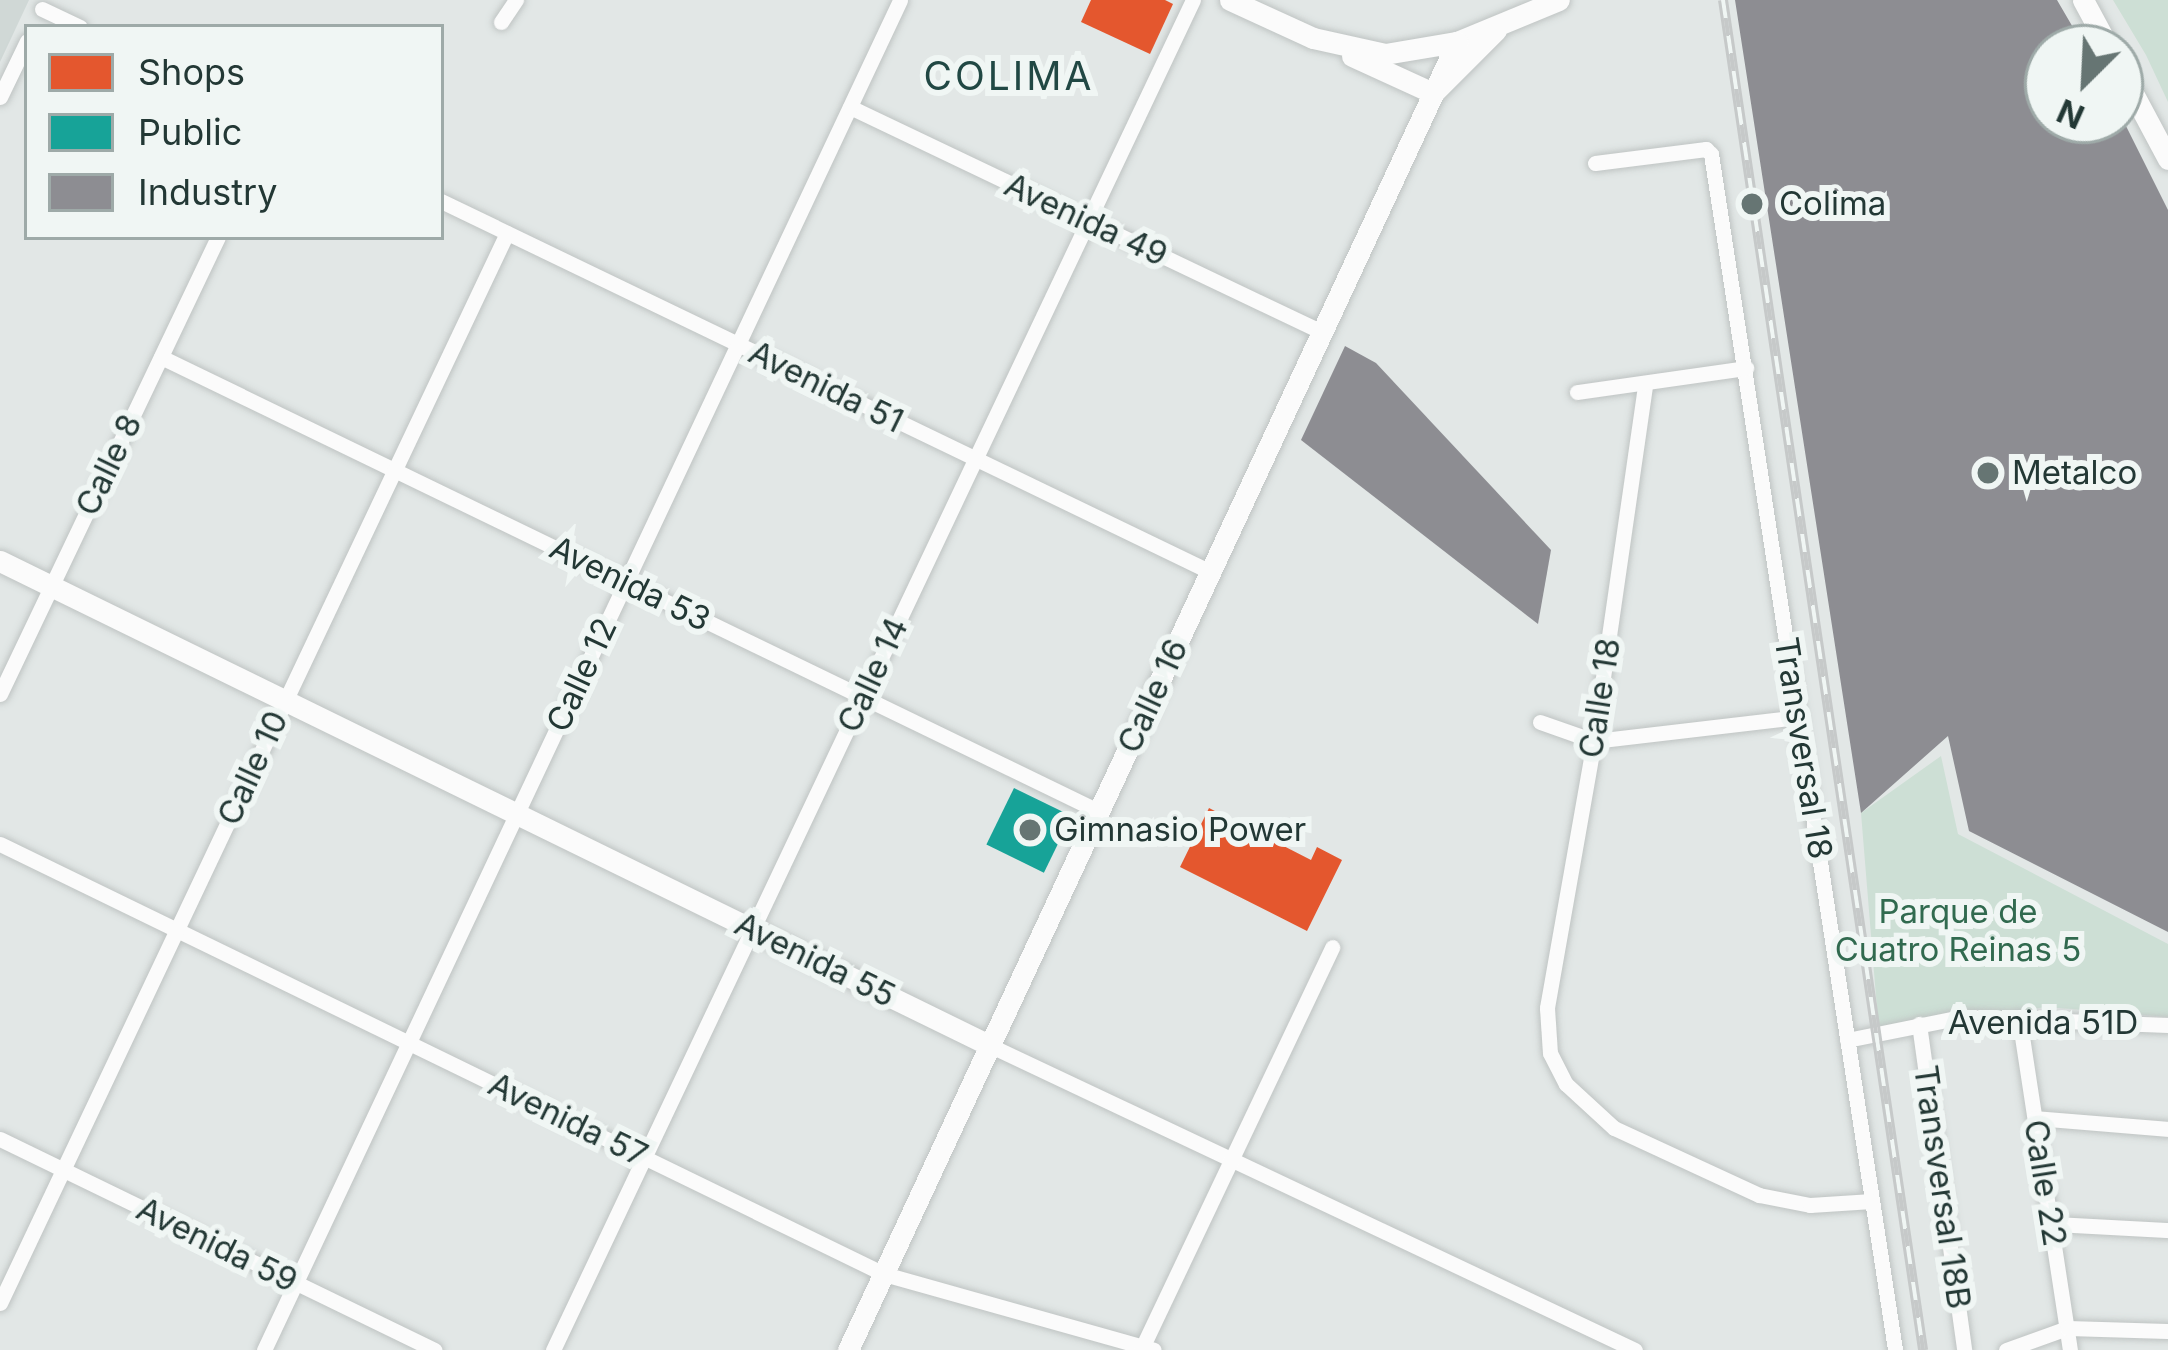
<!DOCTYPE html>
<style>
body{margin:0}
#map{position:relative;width:2168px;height:1350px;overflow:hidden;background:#e2e7e6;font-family:Inter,sans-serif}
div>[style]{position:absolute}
.built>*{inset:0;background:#d0d8d6}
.green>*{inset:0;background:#cddfd5}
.shops>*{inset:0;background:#e4572e}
.public>*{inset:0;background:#17a398;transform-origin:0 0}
.industry>*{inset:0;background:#8d8d92}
.roads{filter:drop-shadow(0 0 3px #bfc4c3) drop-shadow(0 0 3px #bfc4c3)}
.street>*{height:15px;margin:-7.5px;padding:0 7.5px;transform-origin:7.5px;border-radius:7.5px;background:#fbfbfb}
.secondary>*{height:21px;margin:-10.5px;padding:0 10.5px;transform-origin:10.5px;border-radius:10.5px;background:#fbfbfb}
.rail>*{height:10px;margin-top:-5px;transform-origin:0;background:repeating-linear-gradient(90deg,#f0f6f4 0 18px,#c6c9c9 0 36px);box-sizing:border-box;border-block:3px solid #c6c9c9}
.dots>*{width:33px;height:33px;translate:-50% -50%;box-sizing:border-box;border:6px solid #f0f6f4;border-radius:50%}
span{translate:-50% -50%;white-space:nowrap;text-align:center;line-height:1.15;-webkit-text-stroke:12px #f0f6f4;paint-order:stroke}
.poi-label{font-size:33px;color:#233835}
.left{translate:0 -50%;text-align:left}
.street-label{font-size:33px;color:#233835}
.park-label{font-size:33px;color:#316a4f}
.quarter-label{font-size:39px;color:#214844;letter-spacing:3px}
.legend{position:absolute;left:24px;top:24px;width:420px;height:216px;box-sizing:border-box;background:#f0f6f4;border:3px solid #9eaaa8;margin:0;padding:15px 21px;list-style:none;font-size:36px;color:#233835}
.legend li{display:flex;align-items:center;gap:24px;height:60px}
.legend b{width:60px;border:3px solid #9eaaa8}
.north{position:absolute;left:2024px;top:24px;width:120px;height:120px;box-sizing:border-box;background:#f0f6f4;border:3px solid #9eaaa8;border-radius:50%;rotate:204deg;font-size:33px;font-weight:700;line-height:48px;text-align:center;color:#233835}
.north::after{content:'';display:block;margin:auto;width:42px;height:54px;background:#667573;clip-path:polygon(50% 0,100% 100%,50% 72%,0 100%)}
</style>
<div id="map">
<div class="built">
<i style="clip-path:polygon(0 0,29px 0,0 62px)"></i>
</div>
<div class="green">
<i style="clip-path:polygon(2113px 0,2168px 0,2168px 102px,2146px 55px)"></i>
<i style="clip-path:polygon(1941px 756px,1958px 834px,2168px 944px,2168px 1017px,2046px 1007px,1879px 1033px,1861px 813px)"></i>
</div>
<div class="shops">
<i style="clip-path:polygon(1091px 0,1165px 0,1173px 4px,1150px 54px,1081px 22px)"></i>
<i style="clip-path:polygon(1209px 808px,1311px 860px,1317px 847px,1342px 860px,1307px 931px,1180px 867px)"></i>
</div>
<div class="public">
<i style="left:1014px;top:788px;width:64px;height:63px;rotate:26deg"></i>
</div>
<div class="industry">
<i style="clip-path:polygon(1735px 0,2057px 0,2085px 48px,2048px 48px,2048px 120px,2123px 120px,2168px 210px,2168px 932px,1969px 831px,1948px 736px,1861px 813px)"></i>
<i style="clip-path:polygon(1345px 346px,1376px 363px,1551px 550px,1538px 624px,1301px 440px)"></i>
</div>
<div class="roads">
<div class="street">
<i style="left:42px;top:9px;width:42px;rotate:25.3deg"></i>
<i style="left:501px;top:22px;width:27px;rotate:-56deg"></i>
<i style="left:0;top:97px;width:62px;rotate:-64.3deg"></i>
<i style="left:850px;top:107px;width:523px;rotate:25.49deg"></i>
<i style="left:1595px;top:163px;width:112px;rotate:-7.2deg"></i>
<i style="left:1706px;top:149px;width:7px;rotate:45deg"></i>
<i style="left:1711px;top:154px;width:1210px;rotate:81.25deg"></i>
<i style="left:441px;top:201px;width:855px;rotate:25.73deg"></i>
<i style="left:161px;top:357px;width:1043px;rotate:25.85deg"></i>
<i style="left:1645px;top:386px;width:359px;rotate:98.2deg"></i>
<i style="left:1594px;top:741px;width:271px;rotate:100deg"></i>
<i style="left:1547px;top:1008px;width:45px;rotate:86.2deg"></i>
<i style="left:1550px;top:1053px;width:35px;rotate:63deg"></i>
<i style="left:1566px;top:1084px;width:65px;rotate:42.5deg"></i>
<i style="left:1614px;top:1128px;width:160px;rotate:24.8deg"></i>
<i style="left:1759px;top:1195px;width:52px;rotate:11.1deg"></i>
<i style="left:1810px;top:1205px;width:62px;rotate:-3.7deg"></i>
<i style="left:1577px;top:392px;width:171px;rotate:-8.1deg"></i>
<i style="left:0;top:694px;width:506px;rotate:-64.5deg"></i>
<i style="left:1540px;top:722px;width:57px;rotate:19.4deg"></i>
<i style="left:1594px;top:741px;width:206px;rotate:-6.7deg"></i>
<i style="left:0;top:844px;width:983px;rotate:25.94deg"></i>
<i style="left:884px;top:1274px;width:280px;rotate:15.7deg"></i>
<i style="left:2019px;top:1017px;width:337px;rotate:81.3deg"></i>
<i style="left:1919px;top:1024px;width:329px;rotate:82.1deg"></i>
<i style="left:1847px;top:1040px;width:116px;rotate:-11.4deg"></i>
<i style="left:1961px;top:1017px;width:207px;rotate:2.2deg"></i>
<i style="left:991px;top:1046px;width:712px;rotate:25.27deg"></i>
<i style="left:2035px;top:1118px;width:133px;rotate:4.7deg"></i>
<i style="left:0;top:1139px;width:483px;rotate:25.9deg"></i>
<i style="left:2053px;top:1224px;width:115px;rotate:3deg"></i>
<i style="left:0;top:1303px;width:1184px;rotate:-64.65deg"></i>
<i style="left:264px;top:1350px;width:1492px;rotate:-64.77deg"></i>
<i style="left:553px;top:1350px;width:1494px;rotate:-64.64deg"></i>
<i style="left:1141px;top:1350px;width:446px;rotate:-64.6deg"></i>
<i style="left:2006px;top:1350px;width:65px;rotate:-19.8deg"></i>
<i style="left:2067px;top:1328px;width:101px;rotate:1.7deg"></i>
</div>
<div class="secondary">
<i style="left:1230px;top:0;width:91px;rotate:24.6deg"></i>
<i style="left:1313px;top:38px;width:74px;rotate:12.5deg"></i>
<i style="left:1385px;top:54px;width:73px;rotate:-9.5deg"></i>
<i style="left:1457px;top:42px;width:110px;rotate:-22.4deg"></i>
<i style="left:2083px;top:0;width:55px;rotate:61.6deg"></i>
<i style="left:1352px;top:56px;width:89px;rotate:24.6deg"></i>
<i style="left:1433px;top:93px;width:89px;rotate:-45deg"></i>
<i style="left:2120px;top:69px;width:102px;rotate:61.9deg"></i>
<i style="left:0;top:561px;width:1103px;rotate:26.08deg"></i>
<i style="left:848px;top:1350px;width:1443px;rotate:-65.03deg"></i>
</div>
</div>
<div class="rail">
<i style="left:1723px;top:0;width:1365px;rotate:81.57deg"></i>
</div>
<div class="dots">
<i style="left:1752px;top:204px;background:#667573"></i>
<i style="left:1988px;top:473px;background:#667573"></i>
<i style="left:1030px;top:830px;background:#667573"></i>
</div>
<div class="poi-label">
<span class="left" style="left:1779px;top:204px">Colima</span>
<span class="left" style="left:2012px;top:473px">Metalco</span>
<span class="left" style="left:1054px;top:830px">Gimnasio Power</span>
</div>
<div class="street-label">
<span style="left:1086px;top:220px;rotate:25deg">Avenida 49</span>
<span style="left:826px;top:387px;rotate:26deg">Avenida 51</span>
<span style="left:109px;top:465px;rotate:-64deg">Calle 8</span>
<span style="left:630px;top:584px;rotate:26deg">Avenida 53</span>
<span style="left:582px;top:675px;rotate:-65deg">Calle 12</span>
<span style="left:873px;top:675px;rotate:-65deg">Calle 14</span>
<span style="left:1153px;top:696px;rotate:-65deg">Calle 16</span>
<span style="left:1600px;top:698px;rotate:-81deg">Calle 18</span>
<span style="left:1803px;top:748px;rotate:81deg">Transversal 18</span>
<span style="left:253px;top:768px;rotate:-65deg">Calle 10</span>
<span style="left:815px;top:960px;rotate:26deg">Avenida 55</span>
<span style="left:2043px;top:1023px">Avenida 51D</span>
<span style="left:568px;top:1120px;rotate:26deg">Avenida 57</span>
<span style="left:2045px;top:1183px;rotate:81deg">Calle 22</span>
<span style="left:1942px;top:1187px;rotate:82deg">Transversal 18B</span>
<span style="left:217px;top:1245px;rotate:26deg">Avenida 59</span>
</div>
<div class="park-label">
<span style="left:1958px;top:931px">Parque de<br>Cuatro Reinas 5</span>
</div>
<div class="quarter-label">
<span style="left:1009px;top:76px">COLIMA</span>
</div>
<ul class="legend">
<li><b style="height:33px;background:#e4572e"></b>Shops</li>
<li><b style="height:33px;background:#17a398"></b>Public</li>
<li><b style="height:33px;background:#8d8d92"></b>Industry</li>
</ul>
<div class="north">N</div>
</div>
